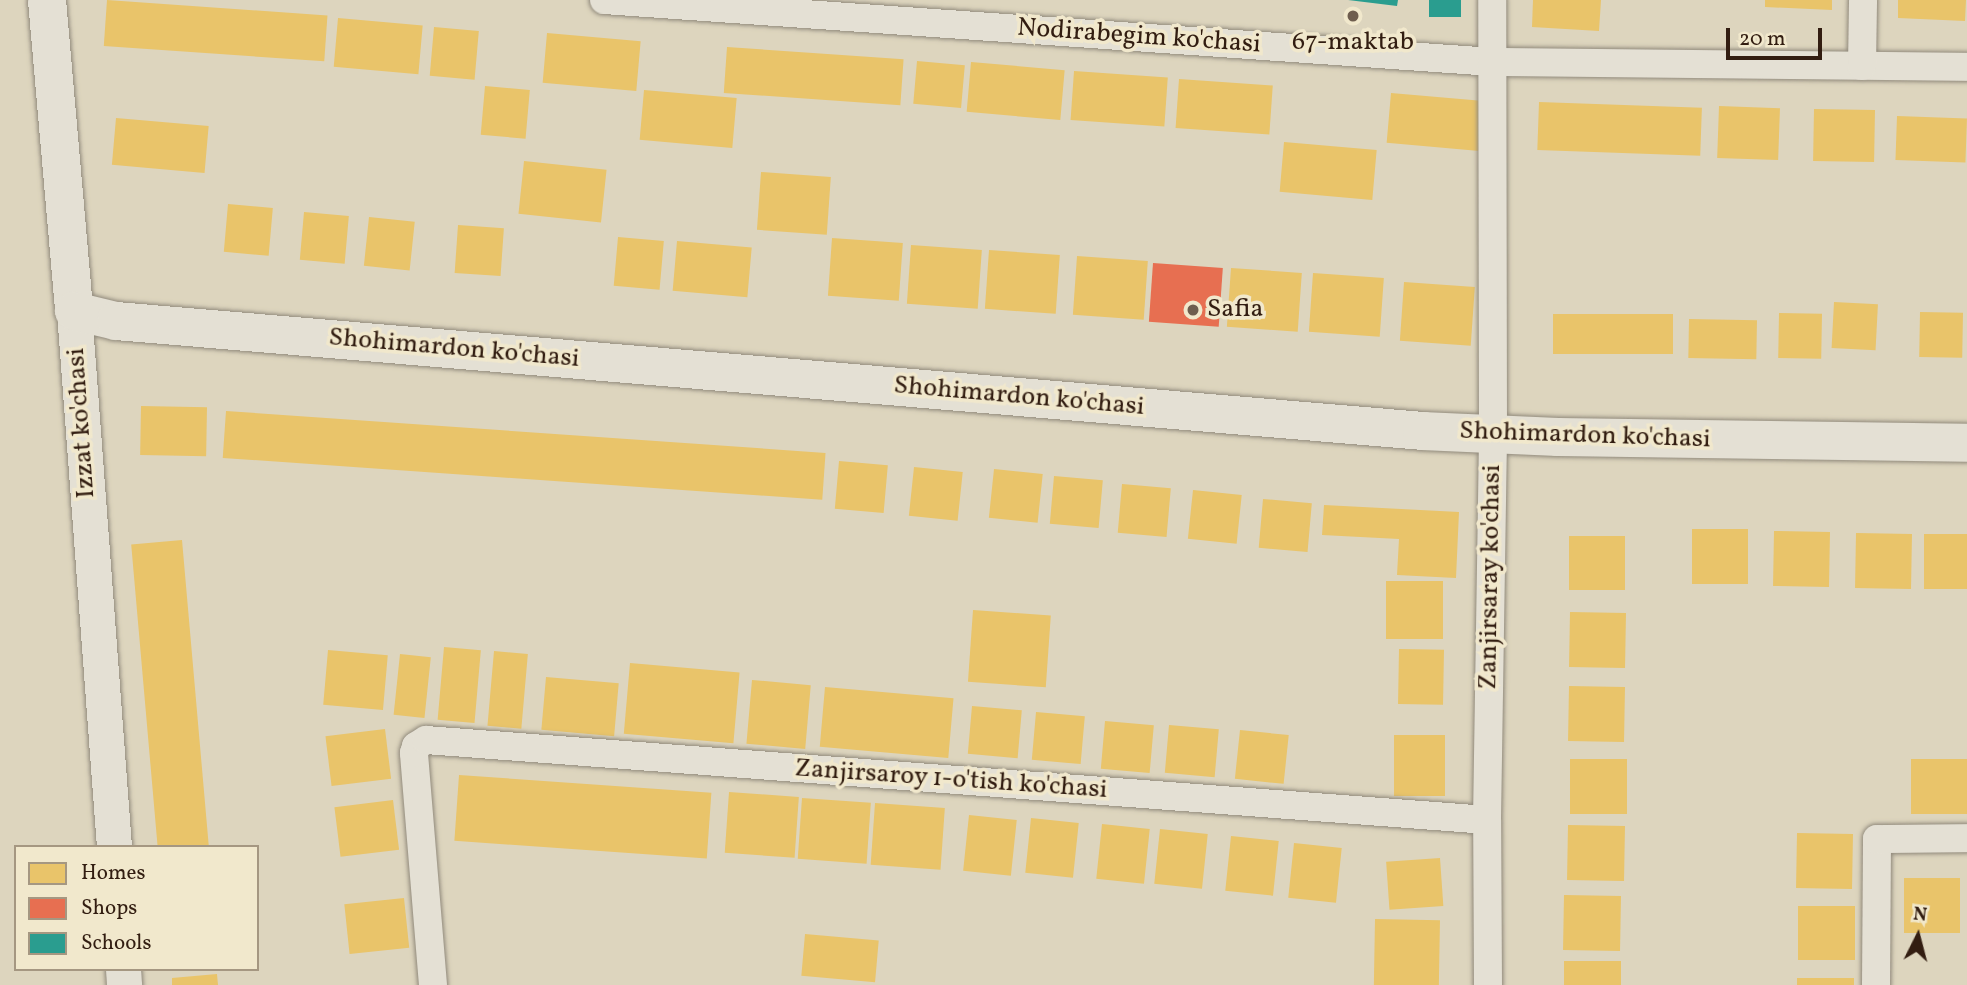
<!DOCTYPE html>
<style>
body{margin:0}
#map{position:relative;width:1967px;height:985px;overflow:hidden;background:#ddd5be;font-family:Vollkorn,serif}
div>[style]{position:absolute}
.homes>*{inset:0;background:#e9c46a;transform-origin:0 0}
.shops>*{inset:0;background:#e76f51;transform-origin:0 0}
.schools>*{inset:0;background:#2a9d8f;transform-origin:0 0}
.roads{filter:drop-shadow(0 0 2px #918a7c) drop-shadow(0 0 2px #918a7c)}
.minor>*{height:28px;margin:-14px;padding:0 14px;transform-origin:14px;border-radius:14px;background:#e4e0d4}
.tertiary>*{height:35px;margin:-17.5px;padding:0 17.5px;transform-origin:17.5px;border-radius:17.5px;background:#e4e0d4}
.secondary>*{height:38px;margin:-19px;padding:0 19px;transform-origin:19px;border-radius:19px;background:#e4e0d4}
.dots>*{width:19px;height:19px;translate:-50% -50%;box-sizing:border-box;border:4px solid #f1e8cc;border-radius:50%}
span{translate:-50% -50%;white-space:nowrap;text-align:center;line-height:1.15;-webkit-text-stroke:7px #f1e8cc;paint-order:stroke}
.street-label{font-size:26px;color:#321d11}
.poi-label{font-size:26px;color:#321d11}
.left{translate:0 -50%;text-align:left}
.legend{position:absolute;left:14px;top:845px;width:245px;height:126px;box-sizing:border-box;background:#f1e8cc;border:2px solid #a59781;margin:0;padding:9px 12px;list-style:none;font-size:21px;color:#321d11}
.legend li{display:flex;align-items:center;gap:14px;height:35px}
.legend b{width:35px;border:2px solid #a59781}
.north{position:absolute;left:1883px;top:901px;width:70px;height:70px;-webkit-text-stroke:5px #f1e8cc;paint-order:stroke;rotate:6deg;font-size:19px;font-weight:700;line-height:28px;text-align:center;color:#321d11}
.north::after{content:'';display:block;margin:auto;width:24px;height:32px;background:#321d11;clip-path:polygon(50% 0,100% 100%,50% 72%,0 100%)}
.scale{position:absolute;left:1726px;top:28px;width:96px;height:32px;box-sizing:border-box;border:4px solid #321d11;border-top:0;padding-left:9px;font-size:21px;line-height:24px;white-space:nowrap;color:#321d11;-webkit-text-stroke:5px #f1e8cc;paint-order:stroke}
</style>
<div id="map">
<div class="homes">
<i style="left:107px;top:0;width:221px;height:46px;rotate:4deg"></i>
<i style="clip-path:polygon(1533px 0,1601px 0,1599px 31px,1532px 27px)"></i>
<i style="clip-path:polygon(1765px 0,1832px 0,1832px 10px,1765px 7px)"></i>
<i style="clip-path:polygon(1898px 0,1966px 0,1965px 21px,1898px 18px)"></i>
<i style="left:338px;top:18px;width:85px;height:49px;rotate:5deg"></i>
<i style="left:434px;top:27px;width:45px;height:49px;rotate:5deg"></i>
<i style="left:547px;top:33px;width:94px;height:50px;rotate:5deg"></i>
<i style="left:727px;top:47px;width:177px;height:46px;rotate:4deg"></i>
<i style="left:917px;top:61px;width:48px;height:43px;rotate:5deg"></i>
<i style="left:971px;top:62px;width:94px;height:50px;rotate:5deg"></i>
<i style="left:1074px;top:71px;width:94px;height:49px;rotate:4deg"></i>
<i style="left:1179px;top:79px;width:94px;height:49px;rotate:4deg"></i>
<i style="left:485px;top:86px;width:45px;height:49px;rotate:5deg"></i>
<i style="left:644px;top:90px;width:93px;height:50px;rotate:5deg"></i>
<i style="left:1391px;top:93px;width:93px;height:50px;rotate:5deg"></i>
<i style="left:1539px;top:102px;width:163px;height:48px;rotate:2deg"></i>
<i style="left:1719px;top:106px;width:61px;height:52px;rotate:2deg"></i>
<i style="left:1814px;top:109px;width:61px;height:52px;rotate:1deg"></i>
<i style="left:1897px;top:116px;width:70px;height:44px;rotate:2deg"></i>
<i style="left:116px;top:118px;width:93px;height:47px;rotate:5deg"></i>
<i style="left:1284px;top:142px;width:93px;height:50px;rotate:5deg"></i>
<i style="left:524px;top:161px;width:83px;height:53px;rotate:6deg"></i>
<i style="left:761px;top:172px;width:70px;height:58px;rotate:4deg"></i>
<i style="left:228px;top:204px;width:45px;height:48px;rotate:5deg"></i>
<i style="left:304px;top:212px;width:45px;height:48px;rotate:5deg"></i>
<i style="left:369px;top:217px;width:46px;height:49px;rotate:6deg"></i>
<i style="left:458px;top:225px;width:46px;height:48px;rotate:4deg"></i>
<i style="left:618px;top:237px;width:46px;height:49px;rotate:5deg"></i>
<i style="left:832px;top:238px;width:71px;height:58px;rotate:4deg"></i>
<i style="left:677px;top:241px;width:75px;height:50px;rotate:5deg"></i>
<i style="left:911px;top:245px;width:71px;height:59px;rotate:4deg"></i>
<i style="left:989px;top:250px;width:71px;height:59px;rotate:4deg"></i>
<i style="left:1077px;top:256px;width:71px;height:59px;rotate:4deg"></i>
<i style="left:1231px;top:268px;width:71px;height:59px;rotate:4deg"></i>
<i style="left:1313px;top:273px;width:71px;height:59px;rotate:4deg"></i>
<i style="left:1404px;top:282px;width:71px;height:59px;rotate:4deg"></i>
<i style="left:1834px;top:302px;width:44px;height:46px;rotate:3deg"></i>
<i style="left:1920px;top:312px;width:43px;height:45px;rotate:1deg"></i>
<i style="left:1779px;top:313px;width:43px;height:45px;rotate:1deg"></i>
<i style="left:1553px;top:314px;width:120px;height:40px"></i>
<i style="left:1689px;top:319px;width:68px;height:39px;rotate:1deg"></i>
<i style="left:141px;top:406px;width:66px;height:49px;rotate:1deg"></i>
<i style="left:226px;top:411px;width:601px;height:47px;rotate:4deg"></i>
<i style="left:839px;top:461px;width:49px;height:48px;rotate:5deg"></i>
<i style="left:914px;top:467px;width:49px;height:49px;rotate:6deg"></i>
<i style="left:994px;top:469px;width:49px;height:49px;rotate:6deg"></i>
<i style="left:1054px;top:476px;width:49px;height:48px;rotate:5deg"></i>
<i style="left:1122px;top:484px;width:49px;height:49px;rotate:5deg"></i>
<i style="left:1193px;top:490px;width:49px;height:49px;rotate:6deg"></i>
<i style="left:1263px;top:499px;width:49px;height:49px;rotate:5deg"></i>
<i style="clip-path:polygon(1324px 505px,1459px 512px,1456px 578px,1397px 575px,1399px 539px,1322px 535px)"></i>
<i style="left:1692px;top:529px;width:56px;height:55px"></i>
<i style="left:1774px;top:531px;width:56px;height:55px;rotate:1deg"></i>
<i style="left:1856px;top:533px;width:56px;height:55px;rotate:1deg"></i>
<i style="left:1924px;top:534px;width:43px;height:55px"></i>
<i style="left:1569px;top:536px;width:56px;height:54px"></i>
<i style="left:182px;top:540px;width:308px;height:51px;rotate:85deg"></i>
<i style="left:1386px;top:581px;width:57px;height:58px"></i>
<i style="left:973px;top:610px;width:78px;height:72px;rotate:4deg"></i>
<i style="left:1570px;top:612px;width:56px;height:55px;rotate:1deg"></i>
<i style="left:444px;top:647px;width:37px;height:73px;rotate:5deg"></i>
<i style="left:1399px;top:649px;width:45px;height:55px;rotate:1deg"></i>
<i style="left:328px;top:650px;width:60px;height:55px;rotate:5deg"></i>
<i style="left:494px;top:651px;width:34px;height:75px;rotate:5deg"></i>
<i style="left:400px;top:654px;width:31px;height:61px;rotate:6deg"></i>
<i style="left:630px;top:663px;width:110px;height:71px;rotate:5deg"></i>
<i style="left:546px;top:677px;width:73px;height:53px;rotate:5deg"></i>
<i style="left:752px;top:680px;width:59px;height:64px;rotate:5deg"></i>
<i style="left:1569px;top:686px;width:56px;height:55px;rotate:1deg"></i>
<i style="left:825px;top:687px;width:129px;height:60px;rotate:5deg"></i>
<i style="left:972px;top:706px;width:50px;height:48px;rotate:5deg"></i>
<i style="left:1036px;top:712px;width:49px;height:48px;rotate:5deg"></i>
<i style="left:1105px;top:721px;width:49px;height:48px;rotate:5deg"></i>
<i style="left:1169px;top:725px;width:50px;height:48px;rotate:5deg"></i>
<i style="left:385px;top:729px;width:50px;height:60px;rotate:83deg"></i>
<i style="left:1240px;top:730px;width:49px;height:49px;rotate:6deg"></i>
<i style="left:1394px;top:735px;width:51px;height:61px"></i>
<i style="left:1570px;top:759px;width:57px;height:55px"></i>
<i style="left:1911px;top:759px;width:56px;height:55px"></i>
<i style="left:459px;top:775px;width:253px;height:66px;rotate:4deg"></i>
<i style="left:729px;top:792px;width:70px;height:61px;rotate:4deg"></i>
<i style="left:802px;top:798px;width:69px;height:61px;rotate:4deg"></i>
<i style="left:393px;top:800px;width:50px;height:59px;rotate:83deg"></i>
<i style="left:875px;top:803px;width:70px;height:62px;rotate:4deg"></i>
<i style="left:969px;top:815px;width:48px;height:56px;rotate:6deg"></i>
<i style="left:1031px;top:818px;width:48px;height:55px;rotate:6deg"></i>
<i style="left:1102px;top:824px;width:48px;height:55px;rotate:6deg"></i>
<i style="left:1568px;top:825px;width:57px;height:55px;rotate:1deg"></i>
<i style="left:1160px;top:829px;width:48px;height:55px;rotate:6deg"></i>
<i style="left:1797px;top:833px;width:56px;height:55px;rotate:1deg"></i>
<i style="left:1231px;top:836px;width:48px;height:55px;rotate:6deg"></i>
<i style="left:1294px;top:843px;width:48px;height:55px;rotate:6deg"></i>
<i style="left:1440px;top:858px;width:48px;height:54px;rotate:86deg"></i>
<i style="left:1904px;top:878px;width:56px;height:55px"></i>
<i style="left:1564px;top:895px;width:57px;height:55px;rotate:1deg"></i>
<i style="left:404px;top:898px;width:50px;height:60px;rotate:84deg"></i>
<i style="left:1798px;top:906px;width:57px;height:54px"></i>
<i style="left:1375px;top:919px;width:65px;height:66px;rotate:1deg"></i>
<i style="left:805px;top:934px;width:74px;height:42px;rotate:5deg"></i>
<i style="left:1564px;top:961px;width:57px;height:24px"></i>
<i style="clip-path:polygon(217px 974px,218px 985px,172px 985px,172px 978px)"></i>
<i style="left:1797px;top:978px;width:57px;height:7px"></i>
</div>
<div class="shops">
<i style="left:1153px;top:263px;width:70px;height:59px;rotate:4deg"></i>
</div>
<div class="schools">
<i style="clip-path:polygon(1348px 0,1398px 0,1397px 6px)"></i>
<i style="left:1429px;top:0;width:32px;height:17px"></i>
</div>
<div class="roads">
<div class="minor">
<i style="left:604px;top:0;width:890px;rotate:3.99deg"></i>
<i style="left:1492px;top:62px;width:475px;rotate:0.6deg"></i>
<i style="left:1862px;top:66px;width:66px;rotate:-89.1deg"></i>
<i style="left:433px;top:985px;width:233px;rotate:-94.7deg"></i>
<i style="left:414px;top:753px;width:7px;rotate:-74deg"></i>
<i style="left:416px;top:746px;width:12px;rotate:-31deg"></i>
<i style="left:426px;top:740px;width:1064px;rotate:4.31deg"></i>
<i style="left:1488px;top:985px;width:165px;rotate:-90.3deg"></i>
<i style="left:1487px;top:820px;width:386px;rotate:-89.1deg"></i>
<i style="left:1493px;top:434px;width:434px;rotate:-90.1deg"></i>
<i style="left:1876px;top:985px;width:146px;rotate:-89.6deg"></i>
<i style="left:1877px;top:839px;width:90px;rotate:-0.6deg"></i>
</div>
<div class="tertiary">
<i style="left:74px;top:311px;width:537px;rotate:85.73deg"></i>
<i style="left:123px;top:969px;width:16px;rotate:86deg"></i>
</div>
<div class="secondary">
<i style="left:47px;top:0;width:312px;rotate:85deg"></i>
<i style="left:74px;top:311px;width:43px;rotate:13.4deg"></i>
<i style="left:116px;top:321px;width:1311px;rotate:4.81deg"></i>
<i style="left:1422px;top:431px;width:136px;rotate:2.5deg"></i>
<i style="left:1558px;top:437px;width:409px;rotate:0.8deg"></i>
</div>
</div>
<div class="dots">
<i style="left:1353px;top:16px;background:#6e5d4e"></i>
<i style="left:1193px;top:310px;background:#6e5d4e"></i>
</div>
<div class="street-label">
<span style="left:1139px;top:37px;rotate:4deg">Nodirabegim ko'chasi</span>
<span style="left:454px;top:349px;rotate:5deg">Shohimardon ko'chasi</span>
<span style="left:1019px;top:397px;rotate:5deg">Shohimardon ko'chasi</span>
<span style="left:82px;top:423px;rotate:-94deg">Izzat ko'chasi</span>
<span style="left:1585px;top:436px;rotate:2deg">Shohimardon ko'chasi</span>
<span style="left:1491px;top:577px;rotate:-89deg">Zanjirsaray ko'chasi</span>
<span style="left:951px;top:780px;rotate:4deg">Zanjirsaroy 1-o'tish ko'chasi</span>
</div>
<div class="poi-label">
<span style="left:1353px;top:43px">67-maktab</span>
<span class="left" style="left:1207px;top:310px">Safia</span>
</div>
<ul class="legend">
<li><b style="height:19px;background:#e9c46a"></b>Homes</li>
<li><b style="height:19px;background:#e76f51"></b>Shops</li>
<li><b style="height:19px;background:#2a9d8f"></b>Schools</li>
</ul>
<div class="north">N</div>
<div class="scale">20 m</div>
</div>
